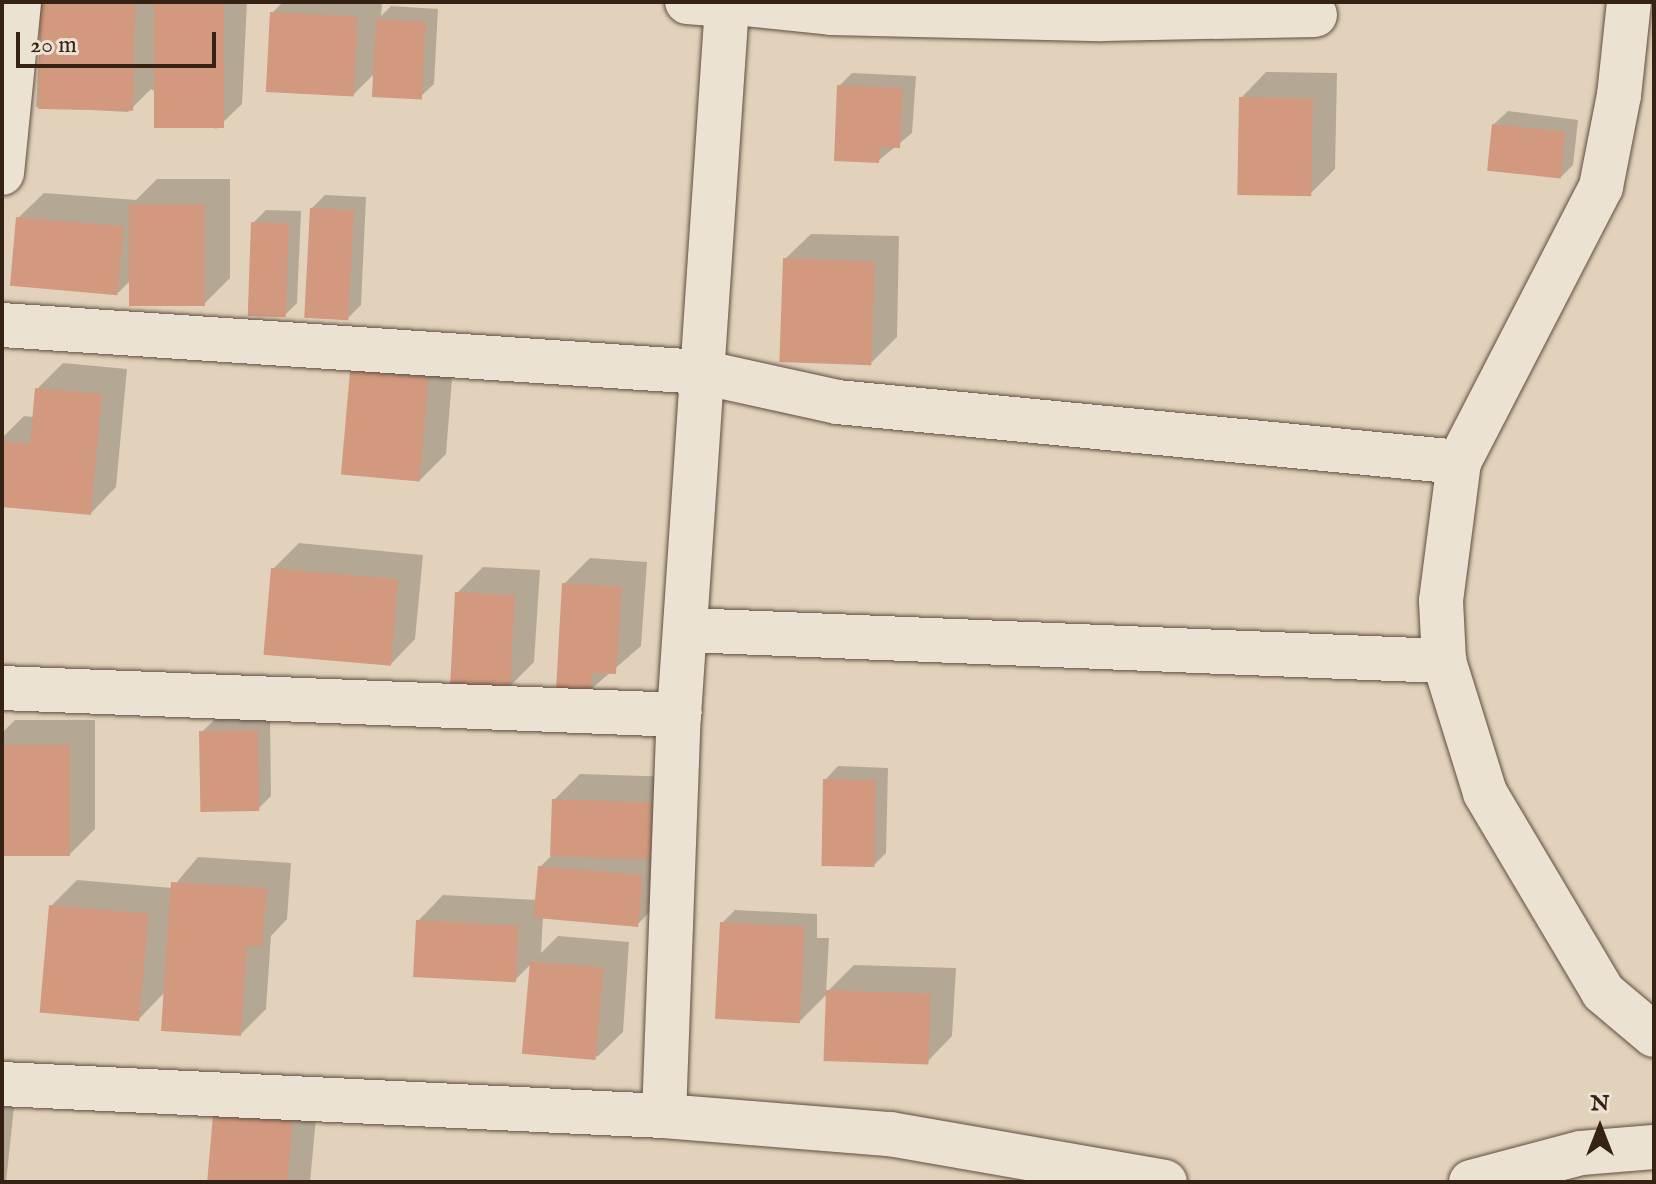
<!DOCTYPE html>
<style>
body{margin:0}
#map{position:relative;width:1656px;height:1184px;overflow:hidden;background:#e2d2bb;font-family:"IM FELL English",serif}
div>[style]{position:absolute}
.shadow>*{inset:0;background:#0003}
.building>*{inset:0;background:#d2997e;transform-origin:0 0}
.roads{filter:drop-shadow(0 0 2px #604e3e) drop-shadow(0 0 2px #604e3e)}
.street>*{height:44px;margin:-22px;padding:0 22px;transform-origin:22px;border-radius:22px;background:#ece2d3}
span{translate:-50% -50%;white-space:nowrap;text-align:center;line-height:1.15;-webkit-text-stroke:7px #ece2d3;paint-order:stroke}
.frame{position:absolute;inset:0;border:4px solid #352215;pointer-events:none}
.north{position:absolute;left:1560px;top:1088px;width:80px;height:80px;-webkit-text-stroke:6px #ece2d3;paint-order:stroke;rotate:0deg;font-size:22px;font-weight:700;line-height:32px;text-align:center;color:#352215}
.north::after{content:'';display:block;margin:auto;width:28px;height:36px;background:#352215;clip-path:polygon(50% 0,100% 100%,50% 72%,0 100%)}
.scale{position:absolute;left:16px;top:32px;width:200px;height:36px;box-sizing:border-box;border:4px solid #352215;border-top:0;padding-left:10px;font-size:24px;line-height:28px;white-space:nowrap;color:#352215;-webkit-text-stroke:6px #ece2d3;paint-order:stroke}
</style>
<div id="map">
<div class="shadow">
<i style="clip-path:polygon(42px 2px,247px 2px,242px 104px,216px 129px,151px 89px,128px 112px,36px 107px)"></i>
<i style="clip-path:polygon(283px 2px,382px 2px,381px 16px,391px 6px,438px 9px,434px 84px,420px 97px,375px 73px,352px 96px,272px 13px)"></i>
<i style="clip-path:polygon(1266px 72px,1337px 73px,1335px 169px,1310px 194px,1241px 98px)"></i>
<i style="clip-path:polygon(852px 73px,916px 76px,912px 133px,878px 161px,839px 86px)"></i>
<i style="clip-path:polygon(1508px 111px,1578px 120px,1573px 165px,1560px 178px,1494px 124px)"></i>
<i style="clip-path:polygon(157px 179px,230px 179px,230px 278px,204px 304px,131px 280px,118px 293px,18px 218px,44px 193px,136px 200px)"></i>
<i style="clip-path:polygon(325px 195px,366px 197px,361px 305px,348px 318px,312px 208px)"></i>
<i style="clip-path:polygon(266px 210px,301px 211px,297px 303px,284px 316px,253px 223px)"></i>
<i style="clip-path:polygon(811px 234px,899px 236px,897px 337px,872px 362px,785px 259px)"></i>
<i style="clip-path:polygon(377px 346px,454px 353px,446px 454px,420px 480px,351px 372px)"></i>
<i style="clip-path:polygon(63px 363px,127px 369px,116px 487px,91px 513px,2px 505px,2px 438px,24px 416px,34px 417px,37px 389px)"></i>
<i style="clip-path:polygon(299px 543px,423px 555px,415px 639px,390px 665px,273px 569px)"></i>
<i style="clip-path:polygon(590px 558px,647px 562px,641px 646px,589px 691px,564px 584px)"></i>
<i style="clip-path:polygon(483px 567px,540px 570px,534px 662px,509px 687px,457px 593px)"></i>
<i style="clip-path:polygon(270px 718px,271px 796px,258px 809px,202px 732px,215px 719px)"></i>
<i style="clip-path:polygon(15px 720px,95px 720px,95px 829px,70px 854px,2px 854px,2px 733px)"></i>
<i style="clip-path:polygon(838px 766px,888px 768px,886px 853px,873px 866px,825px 780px)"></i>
<i style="clip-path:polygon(580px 774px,677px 777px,663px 898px,638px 924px,543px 917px,541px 953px,558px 936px,629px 942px,623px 1032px,597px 1057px,532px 963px,515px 980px,418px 921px,443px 895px,538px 900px,540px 867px,552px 855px,554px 800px)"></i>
<i style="clip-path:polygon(198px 857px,291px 863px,287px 919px,271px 936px,266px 1009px,241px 1034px,165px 992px,138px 1020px,51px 906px,77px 880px,172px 888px)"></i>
<i style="clip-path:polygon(735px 910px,817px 914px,817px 938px,829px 938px,826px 993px,854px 965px,956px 968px,952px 1036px,927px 1062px,828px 993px,800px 1021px,722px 923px)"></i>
<i style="clip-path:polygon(318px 1097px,310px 1182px,208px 1182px,215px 1116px)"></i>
<i style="clip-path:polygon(2px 1106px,14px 1107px,6px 1182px,2px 1182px)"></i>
</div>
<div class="building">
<i style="left:40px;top:2px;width:95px;height:107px;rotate:1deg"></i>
<i style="left:154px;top:2px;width:70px;height:126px"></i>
<i style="left:270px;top:12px;width:88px;height:80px;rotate:3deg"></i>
<i style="left:376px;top:19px;width:50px;height:78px;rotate:3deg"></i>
<i style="clip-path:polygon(837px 85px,903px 88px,900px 148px,880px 147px,879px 163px,834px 161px)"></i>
<i style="left:1239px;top:97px;width:74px;height:98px;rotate:1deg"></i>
<i style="left:1492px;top:124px;width:74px;height:47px;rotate:6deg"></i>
<i style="left:129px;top:204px;width:76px;height:102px"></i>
<i style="left:310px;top:208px;width:44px;height:110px;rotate:3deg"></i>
<i style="left:16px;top:217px;width:108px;height:69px;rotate:5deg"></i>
<i style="left:251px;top:222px;width:38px;height:94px;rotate:2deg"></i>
<i style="left:783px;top:258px;width:92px;height:104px;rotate:2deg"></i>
<i style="left:350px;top:371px;width:79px;height:104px;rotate:5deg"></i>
<i style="clip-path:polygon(35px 388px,102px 394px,91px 515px,2px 507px,2px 441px,30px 444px)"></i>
<i style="left:271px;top:568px;width:128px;height:87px;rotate:5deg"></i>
<i style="clip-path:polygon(562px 583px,622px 587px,616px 674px,592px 673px,590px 693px,556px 690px)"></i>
<i style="left:455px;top:592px;width:60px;height:94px;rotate:3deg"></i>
<i style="left:258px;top:730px;width:81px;height:59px;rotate:89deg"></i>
<i style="left:2px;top:745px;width:68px;height:111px"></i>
<i style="left:823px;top:779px;width:53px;height:87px;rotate:1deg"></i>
<i style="left:552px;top:799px;width:100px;height:57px;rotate:2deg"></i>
<i style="left:538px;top:866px;width:105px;height:52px;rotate:5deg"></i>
<i style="clip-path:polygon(171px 882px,267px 888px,262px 947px,247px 946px,241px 1036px,161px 1031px)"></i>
<i style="left:49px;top:905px;width:100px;height:108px;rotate:5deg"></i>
<i style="left:416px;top:920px;width:103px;height:57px;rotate:3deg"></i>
<i style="left:720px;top:922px;width:85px;height:97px;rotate:3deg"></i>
<i style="left:530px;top:961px;width:74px;height:93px;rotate:5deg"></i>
<i style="left:826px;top:990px;width:105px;height:71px;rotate:2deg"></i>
<i style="left:213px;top:1115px;width:80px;height:67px;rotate:5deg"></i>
</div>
<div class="roads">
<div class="street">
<i style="left:727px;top:2px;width:105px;rotate:6deg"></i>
<i style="left:831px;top:13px;width:271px;rotate:1.3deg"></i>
<i style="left:1102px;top:19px;width:213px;rotate:-1.1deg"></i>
<i style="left:1629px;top:2px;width:94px;rotate:96.1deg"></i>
<i style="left:1619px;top:95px;width:94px;rotate:101.1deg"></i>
<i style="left:1601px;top:187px;width:309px;rotate:117.3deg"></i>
<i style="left:1459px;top:462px;width:140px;rotate:97.4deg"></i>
<i style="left:1441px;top:601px;width:60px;rotate:87.1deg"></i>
<i style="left:1444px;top:661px;width:138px;rotate:72.7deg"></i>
<i style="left:1485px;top:793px;width:231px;rotate:59.3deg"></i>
<i style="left:1603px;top:992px;width:67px;rotate:40.1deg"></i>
<i style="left:2px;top:173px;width:172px;rotate:-84.3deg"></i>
<i style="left:2px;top:325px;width:701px;rotate:3.85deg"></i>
<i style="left:701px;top:372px;width:139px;rotate:12.4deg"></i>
<i style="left:837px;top:402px;width:625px;rotate:5.51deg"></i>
<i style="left:687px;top:630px;width:758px;rotate:2.35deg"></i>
<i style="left:2px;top:688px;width:678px;rotate:2.28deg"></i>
<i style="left:2px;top:1084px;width:663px;rotate:2.77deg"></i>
<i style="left:664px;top:1116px;width:227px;rotate:4.6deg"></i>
<i style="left:890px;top:1134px;width:279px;rotate:9.9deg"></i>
<i style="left:664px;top:1116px;width:401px;rotate:-87.9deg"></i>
<i style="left:679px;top:715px;width:712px;rotate:-86.13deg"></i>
<i style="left:727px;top:5px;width:40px;rotate:-175.7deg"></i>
<i style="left:1471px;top:1182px;width:114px;rotate:-14.8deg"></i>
<i style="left:1581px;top:1153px;width:73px;rotate:-4.7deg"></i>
</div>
</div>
<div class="frame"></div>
<div class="north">N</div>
<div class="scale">20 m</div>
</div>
